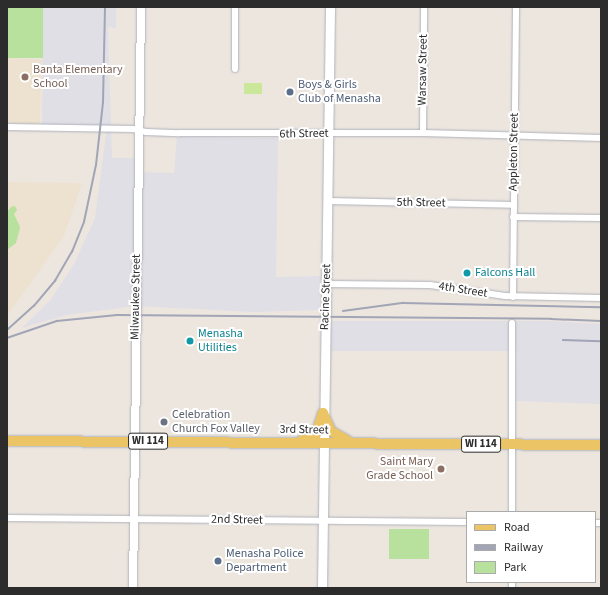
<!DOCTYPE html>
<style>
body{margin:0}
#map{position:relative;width:608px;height:595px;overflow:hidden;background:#ede6df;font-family:"Source Sans 3",sans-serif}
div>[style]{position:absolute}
.industrial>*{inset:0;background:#e0dfe6}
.education>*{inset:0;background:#ede2cf;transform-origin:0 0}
.green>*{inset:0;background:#b8e19e;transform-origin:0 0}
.pitch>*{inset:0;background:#cbe79a;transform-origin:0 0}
.roads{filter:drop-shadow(0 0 1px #afb2bb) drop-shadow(0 0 1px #afb2bb)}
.minor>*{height:6px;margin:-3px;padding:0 3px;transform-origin:3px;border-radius:3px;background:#fff}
.tertiary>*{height:8px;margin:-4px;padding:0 4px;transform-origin:4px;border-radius:4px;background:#fff}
.secondary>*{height:9px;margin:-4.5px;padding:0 4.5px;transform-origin:4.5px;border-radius:4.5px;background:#fff}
.primary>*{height:10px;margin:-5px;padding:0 5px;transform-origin:5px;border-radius:5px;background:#ebc465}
.rail>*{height:1.5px;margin:-0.75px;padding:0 0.75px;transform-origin:0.75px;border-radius:0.75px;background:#a1a5b5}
.dots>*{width:11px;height:11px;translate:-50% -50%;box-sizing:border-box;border:2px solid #fff;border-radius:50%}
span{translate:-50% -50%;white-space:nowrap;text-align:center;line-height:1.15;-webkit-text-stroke:4px #fff;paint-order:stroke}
.shield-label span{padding:1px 3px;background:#fff;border:1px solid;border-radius:3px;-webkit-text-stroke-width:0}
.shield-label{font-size:11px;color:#2c2c2c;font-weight:700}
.education-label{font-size:12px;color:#785e54}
.left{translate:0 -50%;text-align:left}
.right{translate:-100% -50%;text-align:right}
.street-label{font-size:12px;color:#2c2c2c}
.service-label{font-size:12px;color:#4e5e75}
.culture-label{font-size:12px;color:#0d838f}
.worship-label{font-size:12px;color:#5b616d}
.frame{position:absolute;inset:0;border:8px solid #2c2c2c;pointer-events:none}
.legend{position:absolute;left:466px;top:511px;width:130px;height:72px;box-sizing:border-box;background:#fff;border:1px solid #ababab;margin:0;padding:5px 7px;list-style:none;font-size:12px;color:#2c2c2c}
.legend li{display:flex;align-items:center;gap:8px;height:20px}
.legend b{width:20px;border:1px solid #ababab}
</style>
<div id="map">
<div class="industrial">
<i style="clip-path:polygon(43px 7px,116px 7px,116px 28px,108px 27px,112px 158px,139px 158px,139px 172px,174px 173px,177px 137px,278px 138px,276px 277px,321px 276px,319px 310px,253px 312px,136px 306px,66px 315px,22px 328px,51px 299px,74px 264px,95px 218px,107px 126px,42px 125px)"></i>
<i style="clip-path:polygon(330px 321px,549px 321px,601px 324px,601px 404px,516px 401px,517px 351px,330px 351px)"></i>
</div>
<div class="education">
<i style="left:7px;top:58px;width:35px;height:65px;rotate:2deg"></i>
<i style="clip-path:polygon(7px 182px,82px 183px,64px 236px,7px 316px)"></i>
</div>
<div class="green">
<i style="left:7px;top:7px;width:36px;height:51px"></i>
<i style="clip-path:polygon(15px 206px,17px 210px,14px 214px,20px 227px,19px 232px,16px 243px,7px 250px,7px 212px,11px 207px)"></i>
<i style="left:389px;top:529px;width:40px;height:30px"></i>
</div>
<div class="pitch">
<i style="left:244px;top:83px;width:18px;height:11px"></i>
</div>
<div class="roads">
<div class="minor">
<i style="left:235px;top:69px;width:62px;rotate:-90deg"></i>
<i style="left:7px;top:127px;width:126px;rotate:0.9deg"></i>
<i style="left:133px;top:129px;width:13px;rotate:13deg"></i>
<i style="left:146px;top:132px;width:33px;rotate:2deg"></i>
<i style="left:179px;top:133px;width:244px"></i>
<i style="left:423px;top:133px;width:178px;rotate:1.6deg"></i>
<i style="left:423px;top:133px;width:126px;rotate:-89.5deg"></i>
<i style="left:328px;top:201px;width:185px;rotate:1.2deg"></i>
<i style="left:513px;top:217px;width:88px;rotate:0.7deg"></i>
<i style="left:326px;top:284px;width:104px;rotate:0.6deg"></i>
<i style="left:430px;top:285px;width:76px;rotate:8.3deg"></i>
<i style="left:505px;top:296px;width:96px;rotate:1.2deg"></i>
<i style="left:513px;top:297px;width:290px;rotate:-89.4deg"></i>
<i style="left:512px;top:512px;width:189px;rotate:-90deg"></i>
<i style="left:7px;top:518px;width:460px;rotate:0.5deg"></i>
<i style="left:595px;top:523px;width:6px"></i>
<i style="left:512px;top:588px;width:6px;rotate:-90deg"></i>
</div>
<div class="tertiary">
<i style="left:133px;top:588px;width:581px;rotate:-89.21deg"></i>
</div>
<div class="secondary">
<i style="left:322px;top:588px;width:581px;rotate:-89.21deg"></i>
</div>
<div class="primary">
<i style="left:323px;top:413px;width:20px;rotate:66deg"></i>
<i style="left:331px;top:431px;width:20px;rotate:30deg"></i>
<i style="left:302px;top:440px;width:15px;rotate:-23deg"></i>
<i style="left:316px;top:434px;width:22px;rotate:-72deg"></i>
<i style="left:7px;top:441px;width:594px;rotate:0.39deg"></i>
</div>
</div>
<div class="rail">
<i style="left:343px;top:311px;width:61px;rotate:-7.6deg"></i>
<i style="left:403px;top:303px;width:198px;rotate:1.2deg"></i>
<i style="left:7px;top:330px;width:36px;rotate:-42deg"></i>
<i style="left:34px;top:306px;width:33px;rotate:-50deg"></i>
<i style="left:55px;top:281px;width:34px;rotate:-60deg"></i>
<i style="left:72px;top:252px;width:32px;rotate:-68deg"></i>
<i style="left:84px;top:222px;width:58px;rotate:-78.1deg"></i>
<i style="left:96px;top:165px;width:62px;rotate:-83.6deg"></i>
<i style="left:103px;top:103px;width:96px;rotate:-88.8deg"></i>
<i style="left:7px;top:338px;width:53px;rotate:-18.8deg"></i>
<i style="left:57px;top:321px;width:60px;rotate:-5.7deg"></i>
<i style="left:117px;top:315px;width:434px;rotate:0.5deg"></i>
<i style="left:551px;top:319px;width:50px;rotate:2.3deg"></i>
<i style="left:563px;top:340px;width:38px;rotate:2deg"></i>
</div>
<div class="dots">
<i style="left:25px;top:77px;background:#8d6e63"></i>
<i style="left:290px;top:92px;background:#5c6f8a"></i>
<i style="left:467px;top:273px;background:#0f9aa8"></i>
<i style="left:190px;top:341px;background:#0f9aa8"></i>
<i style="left:164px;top:422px;background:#6b7280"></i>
<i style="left:441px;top:469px;background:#8d6e63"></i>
<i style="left:218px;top:561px;background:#5c6f8a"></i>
</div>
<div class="shield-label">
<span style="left:148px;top:441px">WI 114</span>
<span style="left:481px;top:444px">WI 114</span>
</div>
<div class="education-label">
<span class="left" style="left:33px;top:77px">Banta Elementary<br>School</span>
<span class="right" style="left:433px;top:469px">Saint Mary<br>Grade School</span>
</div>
<div class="street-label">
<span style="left:423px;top:70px;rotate:-89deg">Warsaw Street</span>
<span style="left:304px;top:134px;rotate:-1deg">6th Street</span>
<span style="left:514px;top:152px;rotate:-89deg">Appleton Street</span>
<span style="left:421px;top:203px;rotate:1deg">5th Street</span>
<span style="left:463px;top:290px;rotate:9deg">4th Street</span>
<span style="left:136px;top:297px;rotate:-89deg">Milwaukee Street</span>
<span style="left:326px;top:297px;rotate:-88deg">Racine Street</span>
<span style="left:304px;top:430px;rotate:1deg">3rd Street</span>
<span style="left:237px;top:520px;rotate:1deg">2nd Street</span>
</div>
<div class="service-label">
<span class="left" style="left:298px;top:92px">Boys &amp; Girls<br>Club of Menasha</span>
<span class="left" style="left:226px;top:561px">Menasha Police<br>Department</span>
</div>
<div class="culture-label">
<span class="left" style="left:475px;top:273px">Falcons Hall</span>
<span class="left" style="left:198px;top:341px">Menasha<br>Utilities</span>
</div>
<div class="worship-label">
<span class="left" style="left:172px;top:422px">Celebration<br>Church Fox Valley</span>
</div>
<div class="frame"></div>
<ul class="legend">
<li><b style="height:5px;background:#ebc465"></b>Road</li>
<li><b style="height:5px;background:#a1a5b5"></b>Railway</li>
<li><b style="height:11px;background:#b8e19e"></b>Park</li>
</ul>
</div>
